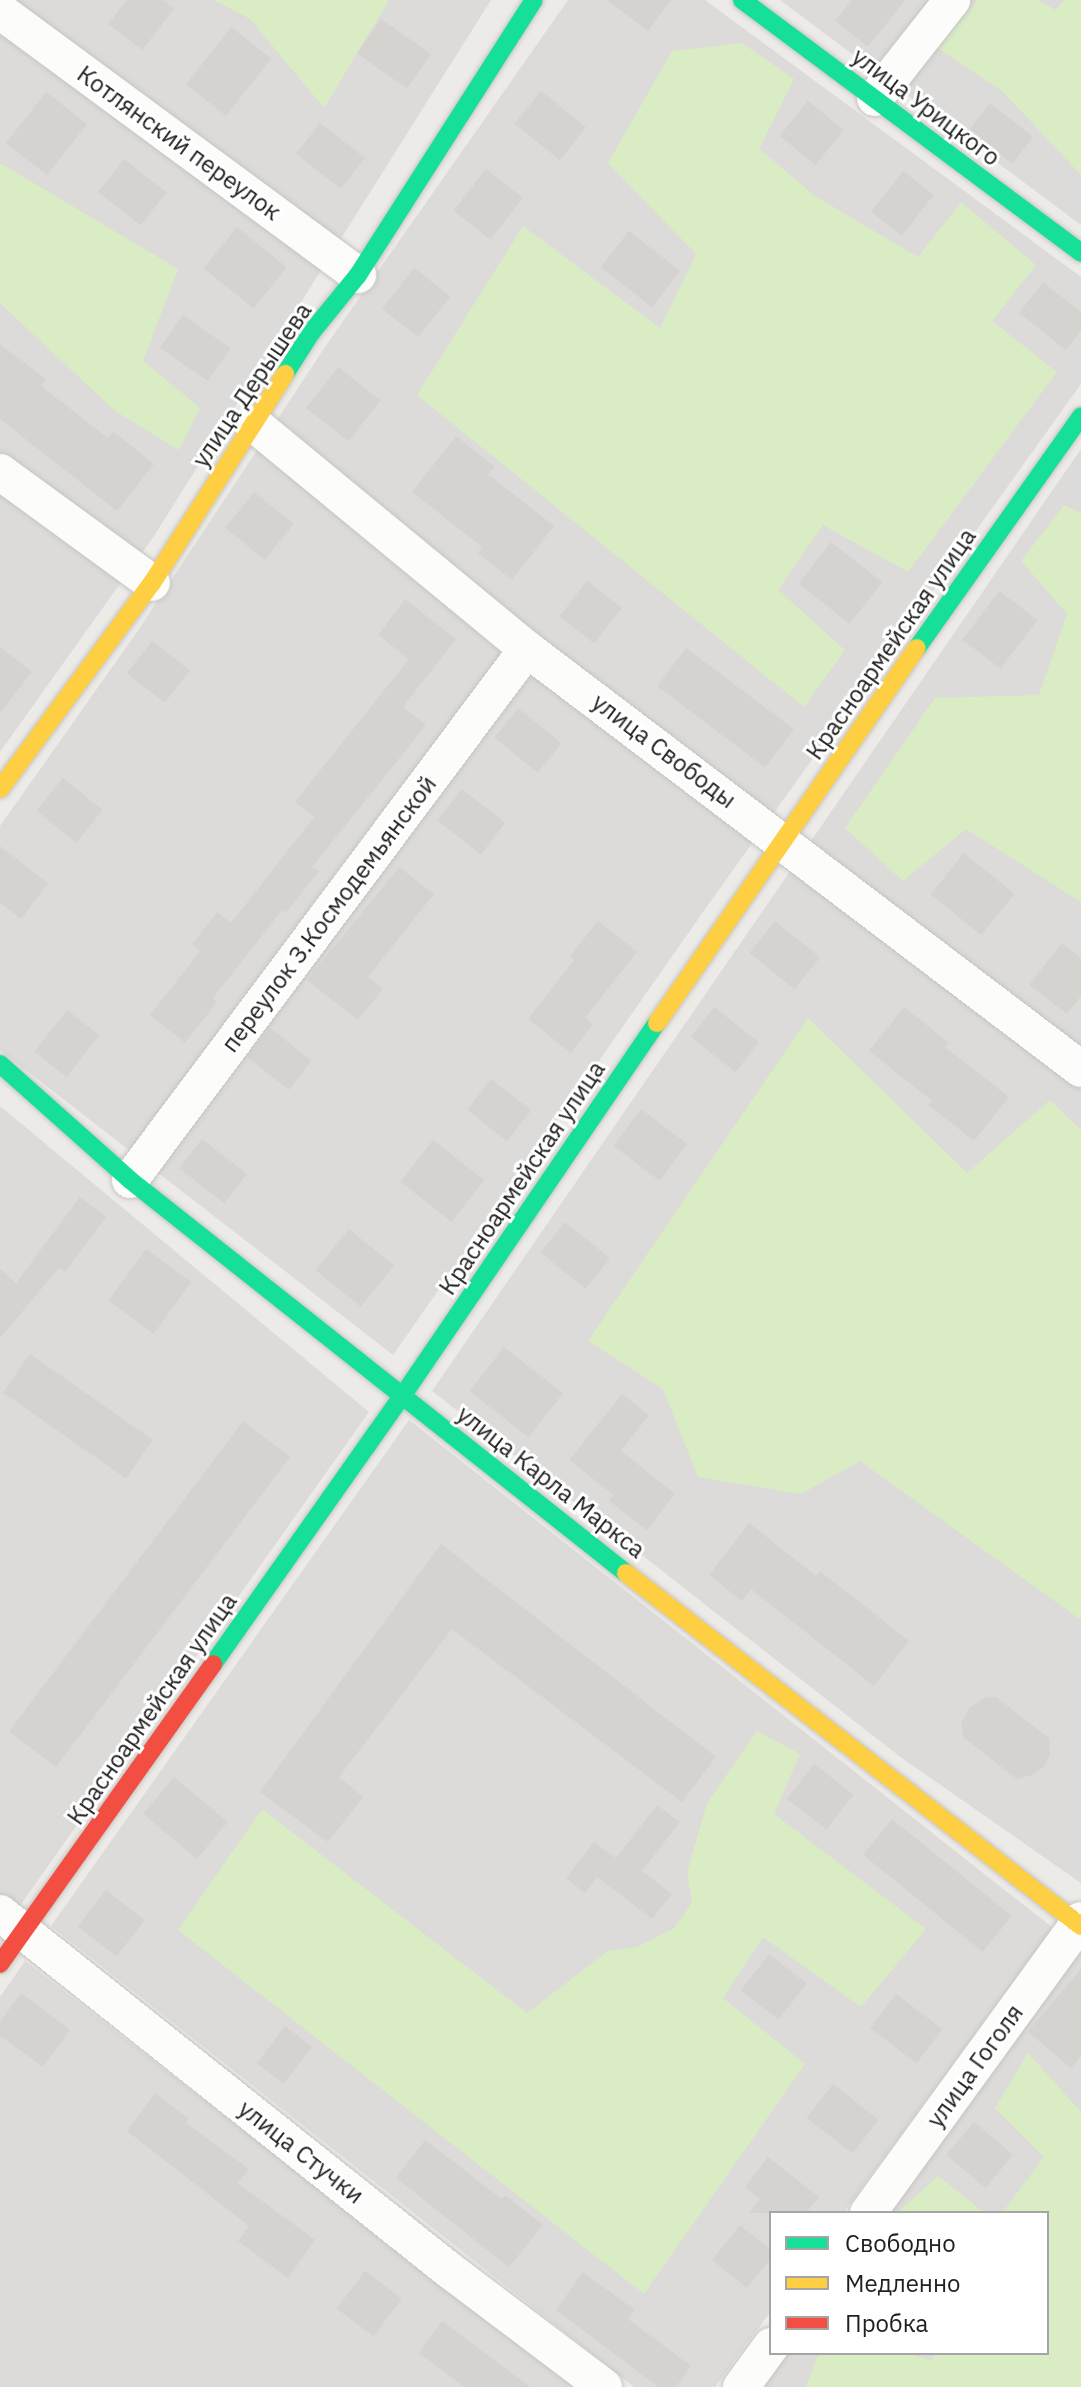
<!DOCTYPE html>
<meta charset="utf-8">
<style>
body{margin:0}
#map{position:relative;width:1081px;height:2387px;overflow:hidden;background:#edebe7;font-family:"IBM Plex Sans",sans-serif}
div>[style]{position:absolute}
.residential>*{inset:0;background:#dcdbd9}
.grass>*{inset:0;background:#d9ecc4}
.building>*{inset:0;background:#d5d3d0;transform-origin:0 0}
.roads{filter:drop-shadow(0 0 2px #c6c5c3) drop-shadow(0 0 2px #c6c5c3)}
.street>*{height:36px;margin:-18px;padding:0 18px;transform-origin:18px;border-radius:18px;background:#fcfcfb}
.fast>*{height:18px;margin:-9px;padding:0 9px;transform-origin:9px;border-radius:9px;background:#16e098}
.slow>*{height:18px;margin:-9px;padding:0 9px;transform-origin:9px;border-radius:9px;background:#ffcf43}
.jam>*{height:18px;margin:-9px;padding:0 9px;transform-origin:9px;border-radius:9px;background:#f24e42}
span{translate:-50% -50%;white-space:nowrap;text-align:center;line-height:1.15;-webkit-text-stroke:6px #fff;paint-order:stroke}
.street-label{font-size:24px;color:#1f1f1f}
.legend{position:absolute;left:769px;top:2211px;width:280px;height:144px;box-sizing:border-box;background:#fff;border:2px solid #a5a5a5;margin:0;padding:10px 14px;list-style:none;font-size:24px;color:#1f1f1f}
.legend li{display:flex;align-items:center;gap:16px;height:40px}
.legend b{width:40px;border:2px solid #a5a5a5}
</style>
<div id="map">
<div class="residential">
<i style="clip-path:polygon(0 0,491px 0,154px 536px,0 752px)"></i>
<i style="clip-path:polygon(568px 0,705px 0,1081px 277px,1081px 384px,708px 905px,393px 1355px,0 1050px,0 826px,139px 629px,327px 344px)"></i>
<i style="clip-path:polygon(780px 0,1081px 0,1081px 225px)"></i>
<i style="clip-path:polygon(1081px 449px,1081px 1883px,899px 1756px,432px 1391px)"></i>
<i style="clip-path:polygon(0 1106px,369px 1412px,0 1934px)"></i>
<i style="clip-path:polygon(409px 1420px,1053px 1928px,843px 2213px,771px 2213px,771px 2311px,715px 2387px,634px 2387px,51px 1926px)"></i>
<i style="clip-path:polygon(1081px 1940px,1081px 2387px,755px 2387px,780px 2353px,1047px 2353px,1047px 2213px,883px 2213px)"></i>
<i style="clip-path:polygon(25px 1961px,573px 2387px,0 2387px,0 1997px)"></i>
</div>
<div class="grass">
<i style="clip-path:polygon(214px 0,389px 0,324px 108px,250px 19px)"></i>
<i style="clip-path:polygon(977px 0,1037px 0,1056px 10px,1064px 0,1081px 0,1081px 175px,1003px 92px,938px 48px)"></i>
<i style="clip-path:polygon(742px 43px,794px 79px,759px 149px,815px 196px,918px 257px,961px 202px,1036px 265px,992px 321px,1057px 372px,908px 572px,823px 525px,778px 590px,845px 650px,804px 707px,417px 395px,523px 226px,660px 328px,696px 254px,608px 163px,672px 51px)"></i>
<i style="clip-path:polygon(0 163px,178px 269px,143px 361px,200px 408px,179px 450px,115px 411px,0 303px)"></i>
<i style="clip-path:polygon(1064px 505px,1081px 513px,1081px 902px,966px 829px,903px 881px,845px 828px,935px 698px,1039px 695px,1067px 614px,1021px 561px)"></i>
<i style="clip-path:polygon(808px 1018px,967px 1173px,1050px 1100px,1081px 1130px,1081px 1620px,860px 1461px,801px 1494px,698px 1477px,663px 1389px,588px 1341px)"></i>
<i style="clip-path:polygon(757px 1731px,800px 1754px,774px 1814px,926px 1929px,861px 2007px,763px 1937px,723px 1998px,805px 2064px,644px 2294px,178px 1930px,262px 1809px,527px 2013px,608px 1951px,637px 1947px,674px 1928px,692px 1903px,687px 1872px,707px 1803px)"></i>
<i style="clip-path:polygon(1028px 2053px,1081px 2112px,1081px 2387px,806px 2387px,819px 2353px,905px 2353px,931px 2360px,936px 2353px,1047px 2353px,1047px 2213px,1002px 2213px,1044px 2157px,995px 2108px)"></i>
<i style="clip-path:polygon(938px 2176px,985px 2213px,897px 2213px)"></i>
</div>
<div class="building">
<i style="clip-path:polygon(127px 0,163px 0,174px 9px,142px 50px,108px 24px)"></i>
<i style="clip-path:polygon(607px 0,671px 0,648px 31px)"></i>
<i style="clip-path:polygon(852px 0,905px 0,868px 47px,835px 21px)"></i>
<i style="left:381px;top:19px;width:61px;height:42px;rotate:35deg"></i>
<i style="left:231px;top:27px;width:51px;height:73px;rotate:38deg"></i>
<i style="left:541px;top:91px;width:58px;height:42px;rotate:39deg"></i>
<i style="left:46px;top:92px;width:52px;height:65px;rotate:38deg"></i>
<i style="left:808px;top:101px;width:46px;height:45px;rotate:39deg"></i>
<i style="left:990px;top:103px;width:55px;height:34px;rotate:38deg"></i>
<i style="left:320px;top:123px;width:57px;height:39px;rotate:38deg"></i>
<i style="left:124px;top:159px;width:54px;height:42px;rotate:38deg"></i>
<i style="left:486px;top:169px;width:47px;height:53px;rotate:38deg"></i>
<i style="left:903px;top:171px;width:39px;height:52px;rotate:38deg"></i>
<i style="left:237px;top:227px;width:64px;height:53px;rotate:39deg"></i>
<i style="left:629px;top:231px;width:65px;height:46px;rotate:38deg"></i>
<i style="left:414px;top:268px;width:46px;height:52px;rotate:38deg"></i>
<i style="clip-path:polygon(1043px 282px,1081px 312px,1081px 331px,1066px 350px,1019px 313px)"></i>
<i style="left:183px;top:315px;width:58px;height:40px;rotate:35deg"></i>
<i style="clip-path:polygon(0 344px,46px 379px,41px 386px,108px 438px,113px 431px,154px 464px,117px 511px,0 419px)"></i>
<i style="left:338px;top:367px;width:54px;height:52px;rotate:38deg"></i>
<i style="clip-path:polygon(456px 436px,495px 467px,488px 474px,554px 526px,512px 580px,478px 553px,482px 547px,412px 492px)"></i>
<i style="left:254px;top:492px;width:51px;height:46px;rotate:39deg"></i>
<i style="left:831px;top:542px;width:65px;height:53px;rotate:38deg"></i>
<i style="left:587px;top:581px;width:44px;height:45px;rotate:38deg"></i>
<i style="left:999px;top:591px;width:48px;height:61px;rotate:37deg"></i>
<i style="clip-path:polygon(405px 599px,456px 639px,403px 707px,426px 725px,312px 867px,319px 871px,286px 913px,282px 910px,213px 998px,217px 1002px,185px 1043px,150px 1015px,200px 951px,192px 944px,217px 912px,231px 923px,314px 817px,295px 802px,409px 659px,378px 635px)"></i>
<i style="left:152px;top:641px;width:48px;height:41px;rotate:38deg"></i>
<i style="clip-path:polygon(0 647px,32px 672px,0 713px)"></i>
<i style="left:686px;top:648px;width:135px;height:48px;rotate:37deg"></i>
<i style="left:518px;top:708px;width:56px;height:38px;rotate:39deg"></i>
<i style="left:63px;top:778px;width:51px;height:42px;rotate:39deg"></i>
<i style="left:462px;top:789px;width:55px;height:40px;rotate:38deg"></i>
<i style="clip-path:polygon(0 846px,48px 883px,21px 919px,0 903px)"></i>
<i style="left:964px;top:853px;width:65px;height:53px;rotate:39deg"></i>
<i style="clip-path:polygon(399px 867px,434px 894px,368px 977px,383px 989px,358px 1020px,307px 980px)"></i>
<i style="clip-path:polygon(598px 921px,637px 952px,585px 1018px,593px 1024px,571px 1053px,528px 1019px,574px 960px,570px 956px)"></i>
<i style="left:775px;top:921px;width:58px;height:41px;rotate:39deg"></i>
<i style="clip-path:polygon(1062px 943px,1081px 958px,1081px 996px,1067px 1014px,1029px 985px)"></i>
<i style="left:714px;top:1007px;width:57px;height:38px;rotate:38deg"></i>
<i style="clip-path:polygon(904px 1007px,949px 1043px,945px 1047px,1009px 1097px,974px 1141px,928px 1105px,932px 1101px,869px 1051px)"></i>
<i style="left:67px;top:1010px;width:41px;height:53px;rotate:38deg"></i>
<i style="left:270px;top:1028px;width:53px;height:37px;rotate:38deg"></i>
<i style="left:491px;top:1079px;width:51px;height:39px;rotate:38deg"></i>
<i style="left:641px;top:1109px;width:58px;height:46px;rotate:37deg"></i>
<i style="left:202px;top:1139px;width:57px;height:37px;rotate:38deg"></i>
<i style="left:433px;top:1140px;width:65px;height:53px;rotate:38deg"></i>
<i style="clip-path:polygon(80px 1197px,106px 1217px,65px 1272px,59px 1268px,0 1338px,0 1269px,16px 1283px)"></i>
<i style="left:565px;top:1222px;width:58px;height:39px;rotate:39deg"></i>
<i style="left:349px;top:1229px;width:58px;height:53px;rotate:39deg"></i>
<i style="left:146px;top:1249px;width:56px;height:64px;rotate:36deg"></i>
<i style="left:504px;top:1347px;width:75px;height:56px;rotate:38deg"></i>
<i style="left:30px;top:1354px;width:150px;height:47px;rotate:35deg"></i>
<i style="clip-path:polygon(622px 1394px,649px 1415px,621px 1451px,675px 1494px,647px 1530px,609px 1501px,614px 1495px,569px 1460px)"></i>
<i style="left:243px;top:1421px;width:59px;height:389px;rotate:37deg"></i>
<i style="clip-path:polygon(749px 1523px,816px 1576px,820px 1571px,909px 1641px,874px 1686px,751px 1589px,742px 1601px,709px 1575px)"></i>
<i style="clip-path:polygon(441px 1544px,716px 1757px,682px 1802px,452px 1629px,339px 1777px,363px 1797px,328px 1842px,260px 1792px)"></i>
<i style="clip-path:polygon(996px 1697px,1049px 1738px,1050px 1754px,1044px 1767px,1032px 1775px,1017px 1779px,964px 1738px,961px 1724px,969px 1708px,984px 1698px)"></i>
<i style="left:814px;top:1764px;width:50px;height:44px;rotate:38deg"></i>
<i style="left:174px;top:1777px;width:70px;height:48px;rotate:40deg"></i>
<i style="clip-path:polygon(657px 1805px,680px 1822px,642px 1871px,672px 1894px,652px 1919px,597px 1877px,585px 1893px,566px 1878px,594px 1842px,616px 1858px)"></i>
<i style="left:892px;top:1819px;width:154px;height:46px;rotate:39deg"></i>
<i style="left:106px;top:1890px;width:49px;height:46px;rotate:38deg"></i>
<i style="left:769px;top:1954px;width:48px;height:46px;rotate:38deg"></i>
<i style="clip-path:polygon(1081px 1969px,1081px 2056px,1071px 2068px,1028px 2032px)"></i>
<i style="clip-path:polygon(21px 1993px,70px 2030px,43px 2067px,0 2036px,0 2022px)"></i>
<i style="left:896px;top:1994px;width:58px;height:43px;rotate:37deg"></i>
<i style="left:285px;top:2026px;width:34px;height:47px;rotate:37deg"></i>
<i style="left:833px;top:2084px;width:58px;height:43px;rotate:38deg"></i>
<i style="clip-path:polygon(155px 2093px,189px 2119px,186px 2123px,249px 2169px,238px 2183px,315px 2240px,288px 2278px,238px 2241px,249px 2226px,127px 2131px)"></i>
<i style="left:974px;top:2122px;width:51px;height:43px;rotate:40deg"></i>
<i style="clip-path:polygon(425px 2140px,502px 2199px,505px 2195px,543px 2225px,509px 2267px,396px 2178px)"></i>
<i style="clip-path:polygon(768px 2157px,819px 2197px,806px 2213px,749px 2213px,760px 2199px,745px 2187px)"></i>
<i style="clip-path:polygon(740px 2225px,771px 2250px,771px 2258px,747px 2288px,712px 2260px)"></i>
<i style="left:365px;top:2271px;width:46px;height:47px;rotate:37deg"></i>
<i style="clip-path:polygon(583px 2272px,635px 2310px,628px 2319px,691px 2366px,676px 2387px,658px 2387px,556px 2310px)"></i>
<i style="clip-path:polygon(442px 2321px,530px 2387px,465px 2387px,419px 2353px)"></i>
</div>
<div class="roads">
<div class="street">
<i style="left:0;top:11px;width:445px;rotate:36.4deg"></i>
<i style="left:875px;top:98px;width:125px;rotate:-51.8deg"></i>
<i style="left:254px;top:424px;width:354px;rotate:39.5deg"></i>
<i style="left:527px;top:649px;width:695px;rotate:37.17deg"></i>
<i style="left:0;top:472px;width:188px;rotate:36.1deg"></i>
<i style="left:130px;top:1180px;width:663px;rotate:-53.22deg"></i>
<i style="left:0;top:1913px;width:574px;rotate:38.49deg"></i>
<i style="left:449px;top:2270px;width:194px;rotate:37deg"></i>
<i style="left:868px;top:2213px;width:362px;rotate:-54deg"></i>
<i style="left:741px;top:2387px;width:51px;rotate:-53.8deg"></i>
</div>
<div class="fast">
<i style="left:742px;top:0;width:423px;rotate:36.7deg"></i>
<i style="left:285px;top:374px;width:49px;rotate:-57.6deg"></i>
<i style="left:311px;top:333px;width:75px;rotate:-51deg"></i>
<i style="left:358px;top:275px;width:326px;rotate:-57.4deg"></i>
<i style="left:917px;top:648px;width:284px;rotate:-54.7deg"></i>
<i style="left:0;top:1064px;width:174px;rotate:41.7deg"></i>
<i style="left:130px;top:1180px;width:633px;rotate:38.39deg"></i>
<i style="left:213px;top:1664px;width:329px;rotate:-54.8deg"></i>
<i style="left:403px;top:1395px;width:450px;rotate:-55.7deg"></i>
</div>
<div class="slow">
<i style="left:0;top:789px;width:256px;rotate:-53.6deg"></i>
<i style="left:152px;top:583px;width:248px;rotate:-57.5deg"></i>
<i style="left:657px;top:1023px;width:456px;rotate:-55.3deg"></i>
<i style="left:626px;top:1573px;width:576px;rotate:37.81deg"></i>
</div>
<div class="jam">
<i style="left:0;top:1964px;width:368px;rotate:-54.6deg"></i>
</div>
</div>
<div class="street-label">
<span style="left:926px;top:107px;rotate:37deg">улица Урицкого</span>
<span style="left:179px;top:143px;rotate:36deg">Котлянский переулок</span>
<span style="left:252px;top:385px;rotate:-56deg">улица Дерышева</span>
<span style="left:891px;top:644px;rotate:-55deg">Красноармейская улица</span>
<span style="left:664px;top:751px;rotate:37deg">улица Свободы</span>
<span style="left:329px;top:914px;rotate:-53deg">переулок З.Космодемьянской</span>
<span style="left:522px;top:1178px;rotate:-56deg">Красноармейская улица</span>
<span style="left:551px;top:1482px;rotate:38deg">улица Карла Маркса</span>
<span style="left:152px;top:1709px;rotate:-55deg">Красноармейская улица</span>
<span style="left:975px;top:2066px;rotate:-54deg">улица Гоголя</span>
<span style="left:301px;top:2152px;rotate:38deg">улица Стучки</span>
</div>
<ul class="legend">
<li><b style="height:10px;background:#16e098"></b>Свободно</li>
<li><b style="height:10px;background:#ffcf43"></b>Медленно</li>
<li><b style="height:10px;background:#f24e42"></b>Пробка</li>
</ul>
</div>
